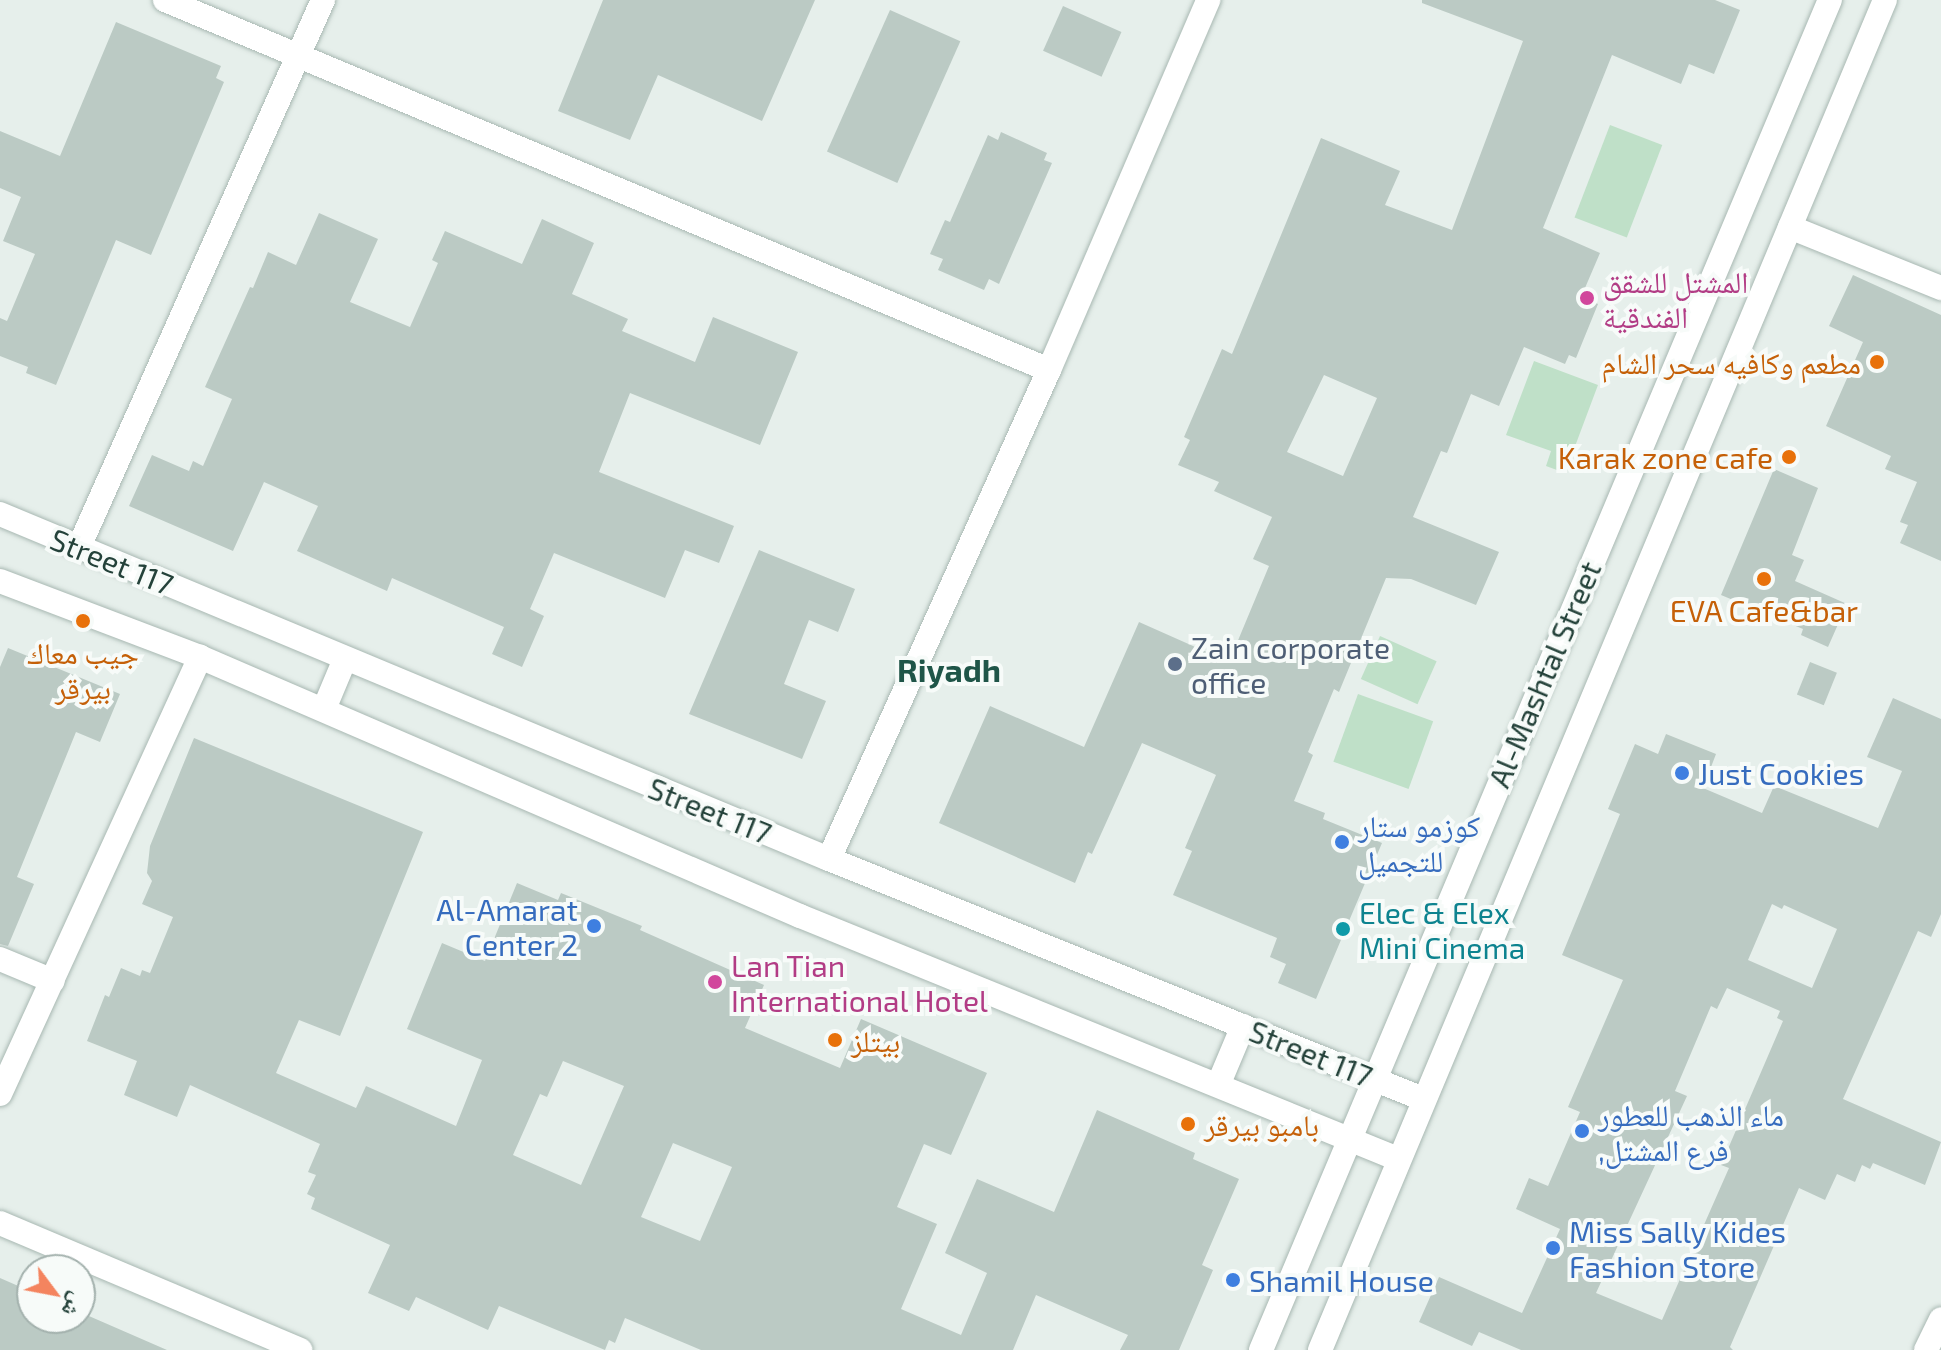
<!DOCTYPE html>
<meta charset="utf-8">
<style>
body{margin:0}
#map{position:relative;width:1941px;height:1350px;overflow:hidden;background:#e6efeb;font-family:"Exo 2","Noto Naskh Arabic",sans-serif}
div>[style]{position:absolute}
.green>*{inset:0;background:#bfe0c8;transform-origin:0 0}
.building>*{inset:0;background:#bbcac4;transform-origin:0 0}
.roads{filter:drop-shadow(0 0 2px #a8b8b2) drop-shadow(0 0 2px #a8b8b2)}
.minor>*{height:24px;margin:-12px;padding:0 12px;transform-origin:12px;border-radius:12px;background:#fff}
.tertiary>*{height:24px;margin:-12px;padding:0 12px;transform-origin:12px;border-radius:12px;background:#fff}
.secondary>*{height:24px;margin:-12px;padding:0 12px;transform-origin:12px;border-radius:12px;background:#fff}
.dots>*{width:22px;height:22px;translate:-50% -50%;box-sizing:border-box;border:4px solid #f7fbf9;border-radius:50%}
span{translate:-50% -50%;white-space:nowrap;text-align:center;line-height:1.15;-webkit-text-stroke:8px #f7fbf9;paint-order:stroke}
.hotel-label{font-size:30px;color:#b23c85}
.left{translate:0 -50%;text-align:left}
.food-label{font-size:30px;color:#c56008}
.right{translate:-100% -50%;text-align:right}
.street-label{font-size:30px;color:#24423a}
.service-label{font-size:30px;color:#4e5e75}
.shop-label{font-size:30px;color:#366cbe}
.culture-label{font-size:30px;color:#0d838f}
.neighbourhood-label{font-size:32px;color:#1f5548;font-weight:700}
.north{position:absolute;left:16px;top:1254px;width:80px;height:80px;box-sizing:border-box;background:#f7fbf9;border:2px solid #a3b1ad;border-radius:50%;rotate:122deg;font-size:22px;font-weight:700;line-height:32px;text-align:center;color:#24423a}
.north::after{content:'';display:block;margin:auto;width:28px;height:36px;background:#f4845f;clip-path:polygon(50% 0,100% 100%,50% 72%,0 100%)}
</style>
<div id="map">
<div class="green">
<i style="left:1610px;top:125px;width:56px;height:99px;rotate:21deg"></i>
<i style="clip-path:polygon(1534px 361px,1598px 385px,1565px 473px,1546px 466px,1551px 451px,1506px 435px)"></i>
<i style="left:1380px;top:636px;width:62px;height:47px;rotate:24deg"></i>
<i style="left:1358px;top:694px;width:80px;height:72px;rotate:20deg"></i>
</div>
<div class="building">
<i style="clip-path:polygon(603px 0,815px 0,762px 121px,658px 75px,630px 140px,558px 111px)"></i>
<i style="clip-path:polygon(evenodd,1422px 0,1715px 0,1740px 10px,1714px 74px,1689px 64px,1681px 84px,1612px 55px,1543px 228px,1600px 253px,1585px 288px,1596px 293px,1592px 301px,1598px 304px,1576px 358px,1569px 355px,1565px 364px,1524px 347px,1499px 406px,1471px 394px,1447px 453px,1441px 451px,1413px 517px,1499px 552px,1476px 605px,1411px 579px,1386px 578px,1339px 692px,1334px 689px,1308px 752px,1313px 755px,1294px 801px,1325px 813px,1323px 819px,1382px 843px,1316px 999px,1278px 983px,1286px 964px,1270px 957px,1277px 938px,1173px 895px,1192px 851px,1185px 848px,1216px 775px,1212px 773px,1142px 743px,1092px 854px,1088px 852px,1075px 883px,939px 823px,990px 706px,1084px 747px,1139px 622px,1229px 662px,1269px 566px,1253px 559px,1272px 517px,1214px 491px,1219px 482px,1178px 465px,1190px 440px,1184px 437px,1222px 349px,1232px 354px,1321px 138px,1400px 171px,1385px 205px,1452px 230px,1523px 41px,1422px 3px,1422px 0,1324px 375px,1377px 398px,1343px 476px,1287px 452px,1324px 375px)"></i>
<i style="left:1063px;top:6px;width:64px;height:49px;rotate:24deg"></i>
<i style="left:890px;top:10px;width:77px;height:155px;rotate:24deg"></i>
<i style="clip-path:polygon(116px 22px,221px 66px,216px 78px,224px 82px,151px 255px,116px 240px,56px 385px,26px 373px,28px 367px,0 356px,0 318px,7px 321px,35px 254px,3px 241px,21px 197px,0 188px,0 131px,60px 156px)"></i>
<i style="clip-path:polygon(1001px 132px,1047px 153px,1044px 160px,1052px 163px,999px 284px,989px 279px,984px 290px,938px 270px,943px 259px,930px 254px,945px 220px,950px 222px,988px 135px,998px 140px)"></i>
<i style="clip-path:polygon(319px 213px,378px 239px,350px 302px,410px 327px,438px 263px,432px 260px,445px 231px,522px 264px,542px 219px,594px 243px,572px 294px,628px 319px,622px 331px,695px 362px,713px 317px,798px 352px,760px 445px,630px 393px,599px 472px,734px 526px,719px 563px,685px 550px,665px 598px,554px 553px,530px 609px,544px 616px,522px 667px,492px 654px,504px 627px,392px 578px,387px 591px,297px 551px,318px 506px,264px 482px,233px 551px,129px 506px,152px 455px,189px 471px,193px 461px,203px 466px,232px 399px,205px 387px,250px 287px,253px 288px,268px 252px,296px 265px)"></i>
<i style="clip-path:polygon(1853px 275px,1941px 315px,1941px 561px,1900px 543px,1908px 525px,1900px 522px,1917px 482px,1885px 469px,1891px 456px,1826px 426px,1863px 342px,1829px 326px)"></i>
<i style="clip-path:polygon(1774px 469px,1818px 488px,1792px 555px,1804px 560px,1795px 581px,1847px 604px,1828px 647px,1801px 635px,1803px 629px,1721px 595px)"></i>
<i style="clip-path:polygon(759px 550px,855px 589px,838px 632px,809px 620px,784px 684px,826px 701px,802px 759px,689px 714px)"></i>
<i style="clip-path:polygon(8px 648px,120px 694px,100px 742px,76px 732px,17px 877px,34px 884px,8px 946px,0 944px,0 667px)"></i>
<i style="left:1810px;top:662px;width:29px;height:35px;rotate:22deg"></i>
<i style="clip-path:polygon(evenodd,1893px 698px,1941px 719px,1941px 914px,1931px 937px,1918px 931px,1843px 1099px,1941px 1142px,1925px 1185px,1873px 1163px,1870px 1169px,1862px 1165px,1855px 1182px,1837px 1174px,1825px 1200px,1799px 1188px,1730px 1347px,1733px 1350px,1521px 1350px,1479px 1332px,1472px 1346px,1419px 1322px,1439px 1277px,1522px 1313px,1560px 1229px,1516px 1209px,1529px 1178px,1548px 1186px,1580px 1112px,1568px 1107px,1623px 980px,1562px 955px,1620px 814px,1608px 809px,1635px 744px,1658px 754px,1666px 734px,1716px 754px,1703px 788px,1762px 813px,1774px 786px,1878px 828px,1902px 771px,1867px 757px,1893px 698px,1772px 904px,1782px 909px,1784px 905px,1837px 929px,1812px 988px,1748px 960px,1772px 904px,1893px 698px,1727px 988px,1780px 1011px,1777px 1018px,1783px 1021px,1721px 1165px,1729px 1168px,1662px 1320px,1596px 1293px,1687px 1096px,1675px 1091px,1711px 1006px,1717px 1009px,1727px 988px)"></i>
<i style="clip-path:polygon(evenodd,194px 738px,423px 832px,340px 1036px,299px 1020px,276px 1073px,356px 1108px,366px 1086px,456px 1126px,482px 1060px,407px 1029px,442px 943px,485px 961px,517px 883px,558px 900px,561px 893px,642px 926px,640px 930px,764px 985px,745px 1028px,840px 1068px,861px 1019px,987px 1073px,951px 1155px,924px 1144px,897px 1207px,937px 1224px,901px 1309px,961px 1335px,987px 1273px,945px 1253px,977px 1179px,1054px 1212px,1097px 1110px,1195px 1153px,1193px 1159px,1239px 1179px,1202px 1265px,1213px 1270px,1179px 1350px,1120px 1350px,1128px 1335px,1036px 1295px,1013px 1350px,701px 1350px,625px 1318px,615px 1343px,609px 1340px,605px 1350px,499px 1306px,488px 1330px,416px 1297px,409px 1311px,368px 1293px,390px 1245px,311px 1209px,315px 1198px,307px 1194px,316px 1175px,308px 1172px,320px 1144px,190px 1085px,177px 1117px,124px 1095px,137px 1061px,87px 1041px,105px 995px,109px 997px,121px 968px,140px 976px,142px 970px,150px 973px,173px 917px,142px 904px,152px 881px,147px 873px,150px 846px,194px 738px,563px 1061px,624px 1086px,581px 1185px,513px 1155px,540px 1094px,547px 1097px,563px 1061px,194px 738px,673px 1143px,732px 1167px,700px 1241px,641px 1217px,673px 1143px)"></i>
<i style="clip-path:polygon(0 1278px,32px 1292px,32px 1318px,80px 1318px,82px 1313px,167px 1350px,0 1350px)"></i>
</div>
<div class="roads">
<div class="minor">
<i style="left:165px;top:0;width:958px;rotate:22.71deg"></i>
<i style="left:1790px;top:227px;width:163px;rotate:22deg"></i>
<i style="left:79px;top:547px;width:599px;rotate:-65.96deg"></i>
<i style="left:829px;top:859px;width:536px;rotate:-65.78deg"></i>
<i style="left:1049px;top:370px;width:403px;rotate:-66.7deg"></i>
<i style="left:0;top:959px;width:57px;rotate:22.5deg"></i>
<i style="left:0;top:1094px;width:481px;rotate:-65.4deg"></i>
<i style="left:0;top:1223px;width:326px;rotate:22.9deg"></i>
<i style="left:1926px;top:1350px;width:34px;rotate:-64deg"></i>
</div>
<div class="tertiary">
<i style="left:0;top:514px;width:898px;rotate:22.6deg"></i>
<i style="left:829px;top:859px;width:641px;rotate:22deg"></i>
<i style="left:0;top:581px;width:214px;rotate:20.8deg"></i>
<i style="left:200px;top:657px;width:654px;rotate:23.35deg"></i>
<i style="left:800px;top:916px;width:645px;rotate:22.11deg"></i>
<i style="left:324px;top:709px;width:54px;rotate:-67.2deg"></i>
<i style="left:1219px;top:1083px;width:62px;rotate:-67.2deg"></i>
</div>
<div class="secondary">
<i style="left:1261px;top:1350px;width:1465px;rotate:-67.15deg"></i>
<i style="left:1320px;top:1350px;width:1463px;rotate:-67.29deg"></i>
</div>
</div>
<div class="dots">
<i style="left:1587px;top:298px;background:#d1479c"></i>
<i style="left:1877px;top:362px;background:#e8710a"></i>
<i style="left:1789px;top:457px;background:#e8710a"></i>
<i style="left:1764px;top:579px;background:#e8710a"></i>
<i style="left:83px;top:621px;background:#e8710a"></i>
<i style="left:1175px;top:664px;background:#5c6f8a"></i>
<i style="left:1682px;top:773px;background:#3f7fe0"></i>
<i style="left:1342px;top:842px;background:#3f7fe0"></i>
<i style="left:594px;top:926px;background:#3f7fe0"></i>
<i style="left:1343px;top:929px;background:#0f9aa8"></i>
<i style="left:715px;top:982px;background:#d1479c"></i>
<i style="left:835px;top:1040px;background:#e8710a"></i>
<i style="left:1188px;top:1124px;background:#e8710a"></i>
<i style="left:1582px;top:1131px;background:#3f7fe0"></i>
<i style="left:1553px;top:1248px;background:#3f7fe0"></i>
<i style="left:1233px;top:1280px;background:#3f7fe0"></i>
</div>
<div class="hotel-label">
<span class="left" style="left:1603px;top:298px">المشتل للشقق<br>الفندقية</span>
<span class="left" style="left:731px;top:982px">Lan Tian<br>International Hotel</span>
</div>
<div class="food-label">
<span class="right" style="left:1861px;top:362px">مطعم وكافيه سحر الشام</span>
<span class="right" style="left:1773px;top:457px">Karak zone cafe</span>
<span style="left:1764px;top:610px">EVA Cafe&amp;bar</span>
<span style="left:83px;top:669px">جيب معاك<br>بيرقر</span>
<span class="left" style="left:851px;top:1040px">بيتلز</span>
<span class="left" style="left:1204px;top:1124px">بامبو بيرقر</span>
</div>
<div class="street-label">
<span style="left:112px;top:561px;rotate:22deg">Street 117</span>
<span style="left:1544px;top:674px;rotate:-67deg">Al-Mashtal Street</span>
<span style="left:710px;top:810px;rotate:22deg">Street 117</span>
<span style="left:1311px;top:1053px;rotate:22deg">Street 117</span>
</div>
<div class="service-label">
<span class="left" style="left:1191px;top:664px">Zain corporate<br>office</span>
</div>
<div class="shop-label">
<span class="left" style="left:1698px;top:773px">Just Cookies</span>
<span class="left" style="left:1358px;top:842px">كوزمو ستار<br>للتجميل</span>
<span class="right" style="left:578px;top:926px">Al-Amarat<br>Center 2</span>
<span class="left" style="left:1598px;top:1131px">ماء الذهب للعطور<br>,فرع المشتل</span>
<span class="left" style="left:1569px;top:1248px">Miss Sally Kides<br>Fashion Store</span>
<span class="left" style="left:1249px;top:1280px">Shamil House</span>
</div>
<div class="culture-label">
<span class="left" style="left:1359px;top:929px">Elec &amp; Elex<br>Mini Cinema</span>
</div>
<div class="neighbourhood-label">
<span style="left:949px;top:669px">Riyadh</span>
</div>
<div class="north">ش</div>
</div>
